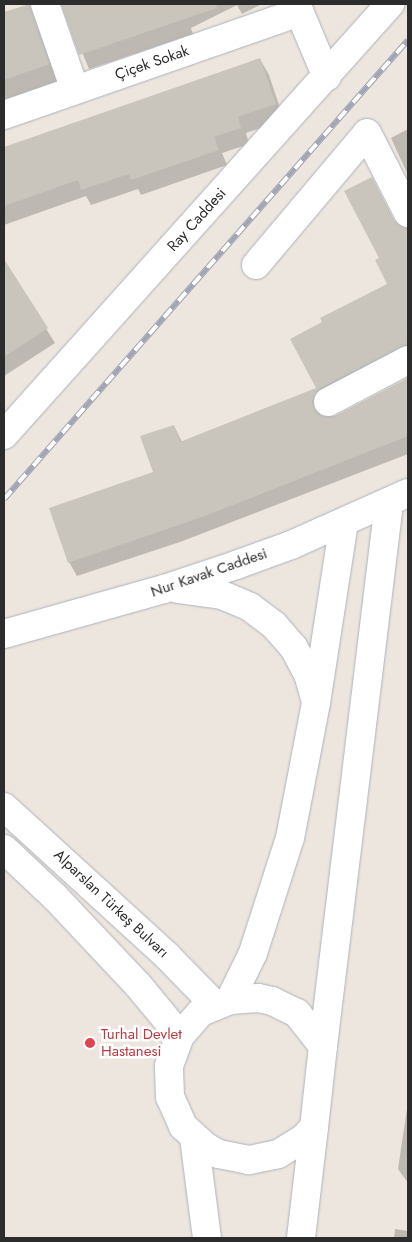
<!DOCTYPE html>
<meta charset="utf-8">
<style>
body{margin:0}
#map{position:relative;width:412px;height:1242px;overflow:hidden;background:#ede6de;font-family:Jost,sans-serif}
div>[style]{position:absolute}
.shadow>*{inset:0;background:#0003}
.building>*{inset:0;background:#c9c4bc}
.roads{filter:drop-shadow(0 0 1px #aeb2bc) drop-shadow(0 0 1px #aeb2bc)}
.minor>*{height:28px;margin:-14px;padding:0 14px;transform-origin:14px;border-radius:14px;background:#fff}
.rail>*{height:5.5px;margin-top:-2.75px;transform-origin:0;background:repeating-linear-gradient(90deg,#fff 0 11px,#a1a5b5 0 22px);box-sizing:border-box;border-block:1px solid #a1a5b5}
.dots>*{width:14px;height:14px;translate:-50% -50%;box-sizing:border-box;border:2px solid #fff;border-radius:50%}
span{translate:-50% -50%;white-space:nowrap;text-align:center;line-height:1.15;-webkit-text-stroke:5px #fff;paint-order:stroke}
.street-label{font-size:15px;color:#2c2c2c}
.health-label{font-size:15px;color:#be3a42}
.left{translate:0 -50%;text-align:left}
.frame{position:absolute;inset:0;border:5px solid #2c2c2c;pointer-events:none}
</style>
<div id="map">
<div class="shadow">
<i style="clip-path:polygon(62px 4px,262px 4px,242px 14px,237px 5px,191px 28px,193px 34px,89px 69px)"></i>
<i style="clip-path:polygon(29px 5px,39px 21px,58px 81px,4px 100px,4px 13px)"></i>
<i style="clip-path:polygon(260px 59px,269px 75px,284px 120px,246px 133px,249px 144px,222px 153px,227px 165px,141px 195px,138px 189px,91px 205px,86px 196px,4px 225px,4px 148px)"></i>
<i style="clip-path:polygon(408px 129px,408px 175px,391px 138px)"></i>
<i style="clip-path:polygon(380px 193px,395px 222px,408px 229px,408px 363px,329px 402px,320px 415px,327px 419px,336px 417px,408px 379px,408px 454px,180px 542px,77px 576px,69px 562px,154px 473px,174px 426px,182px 442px,318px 389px,388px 284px,381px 259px)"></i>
<i style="clip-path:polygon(15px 279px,55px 343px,4px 376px,4px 287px)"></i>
<i style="clip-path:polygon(408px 1102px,408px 1183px,398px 1169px)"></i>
<i style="clip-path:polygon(395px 1229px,408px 1231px,408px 1238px,394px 1238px)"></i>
</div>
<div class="building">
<i style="clip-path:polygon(30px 4px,50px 64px,4px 80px,4px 12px)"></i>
<i style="clip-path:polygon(61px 4px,216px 4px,217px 8px,79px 55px)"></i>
<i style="clip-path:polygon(260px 58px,276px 104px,238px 117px,241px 128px,214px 137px,219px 150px,131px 180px,129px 174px,81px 190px,78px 180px,4px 206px,4px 147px)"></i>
<i style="clip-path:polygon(372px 177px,394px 221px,408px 228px,408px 325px,399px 309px,408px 326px,408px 344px,321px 388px,312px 402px,319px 415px,335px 416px,408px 378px,408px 436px,205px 516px,68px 563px,49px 508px,153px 472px,140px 436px,174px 425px,180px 442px,316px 388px,290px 339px,322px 322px,320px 318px,387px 284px,375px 260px,379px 258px,344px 191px)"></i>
<i style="clip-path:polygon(4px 259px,48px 328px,4px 357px)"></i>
</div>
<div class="roads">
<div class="minor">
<i style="left:45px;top:4px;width:91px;rotate:70.8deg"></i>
<i style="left:296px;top:4px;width:79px;rotate:67deg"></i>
<i style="left:4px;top:115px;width:313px;rotate:-19.2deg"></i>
<i style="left:256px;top:265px;width:172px;rotate:-49.9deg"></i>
<i style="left:367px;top:133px;width:90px;rotate:62.9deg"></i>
<i style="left:328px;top:402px;width:90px;rotate:-27.7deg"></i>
<i style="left:4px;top:435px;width:579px;rotate:-48.15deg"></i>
<i style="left:178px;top:589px;width:44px;rotate:7.8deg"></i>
<i style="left:222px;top:595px;width:30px;rotate:23deg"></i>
<i style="left:250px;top:607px;width:30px;rotate:37deg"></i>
<i style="left:274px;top:625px;width:30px;rotate:49deg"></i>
<i style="left:294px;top:648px;width:30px;rotate:62deg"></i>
<i style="left:308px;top:674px;width:26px;rotate:74deg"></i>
<i style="left:4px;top:634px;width:166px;rotate:-15.7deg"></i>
<i style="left:164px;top:589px;width:76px;rotate:-18.4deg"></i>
<i style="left:236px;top:565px;width:59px;rotate:-20deg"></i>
<i style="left:291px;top:545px;width:128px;rotate:-24deg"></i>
<i style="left:4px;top:807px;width:222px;rotate:42.4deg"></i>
<i style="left:168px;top:957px;width:67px;rotate:45.6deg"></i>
<i style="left:4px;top:849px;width:70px;rotate:43.3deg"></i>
<i style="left:55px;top:897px;width:121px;rotate:46.7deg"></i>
<i style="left:138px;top:985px;width:66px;rotate:50.5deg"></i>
<i style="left:258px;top:998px;width:14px;rotate:12deg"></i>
<i style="left:272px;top:1001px;width:28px;rotate:26deg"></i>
<i style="left:297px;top:1013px;width:42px;rotate:51.8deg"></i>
<i style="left:323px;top:1046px;width:81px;rotate:96.3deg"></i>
<i style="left:314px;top:1127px;width:15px;rotate:132deg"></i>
<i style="left:304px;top:1138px;width:31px;rotate:148deg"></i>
<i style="left:278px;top:1154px;width:30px;rotate:168deg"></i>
<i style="left:249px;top:1160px;width:31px;rotate:-169deg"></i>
<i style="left:219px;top:1154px;width:15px;rotate:-152deg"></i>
<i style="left:206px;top:1147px;width:31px;rotate:-138deg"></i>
<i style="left:183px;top:1126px;width:32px;rotate:-114deg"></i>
<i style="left:170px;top:1097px;width:31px;rotate:-92deg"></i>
<i style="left:169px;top:1066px;width:32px;rotate:-70deg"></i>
<i style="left:180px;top:1036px;width:32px;rotate:-49deg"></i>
<i style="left:201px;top:1012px;width:31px;rotate:-22deg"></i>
<i style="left:230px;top:1000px;width:28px;rotate:-4deg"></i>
<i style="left:230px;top:1000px;width:52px;rotate:-63.9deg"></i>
<i style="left:253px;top:953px;width:121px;rotate:-72.2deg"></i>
<i style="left:290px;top:838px;width:137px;rotate:-79.1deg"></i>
<i style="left:316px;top:703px;width:182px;rotate:-81.2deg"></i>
<i style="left:323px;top:1046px;width:547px;rotate:-83.07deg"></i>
<i style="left:194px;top:1138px;width:101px;rotate:82.6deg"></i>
<i style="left:301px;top:1238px;width:112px;rotate:-83.3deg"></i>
</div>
</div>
<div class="rail">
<i style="left:4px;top:499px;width:611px;rotate:-48.65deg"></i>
</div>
<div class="dots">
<i style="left:90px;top:1043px;background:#e0444e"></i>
</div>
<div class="street-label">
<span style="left:152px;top:63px;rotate:-19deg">Çiçek Sokak</span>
<span style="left:197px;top:220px;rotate:-48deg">Ray Caddesi</span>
<span style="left:209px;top:573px;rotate:-19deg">Nur Kavak Caddesi</span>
<span style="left:111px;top:904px;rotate:43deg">Alparslan Türkeş Bulvarı</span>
</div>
<div class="health-label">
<span class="left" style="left:101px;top:1043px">Turhal Devlet<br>Hastanesi</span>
</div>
<div class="frame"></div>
</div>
